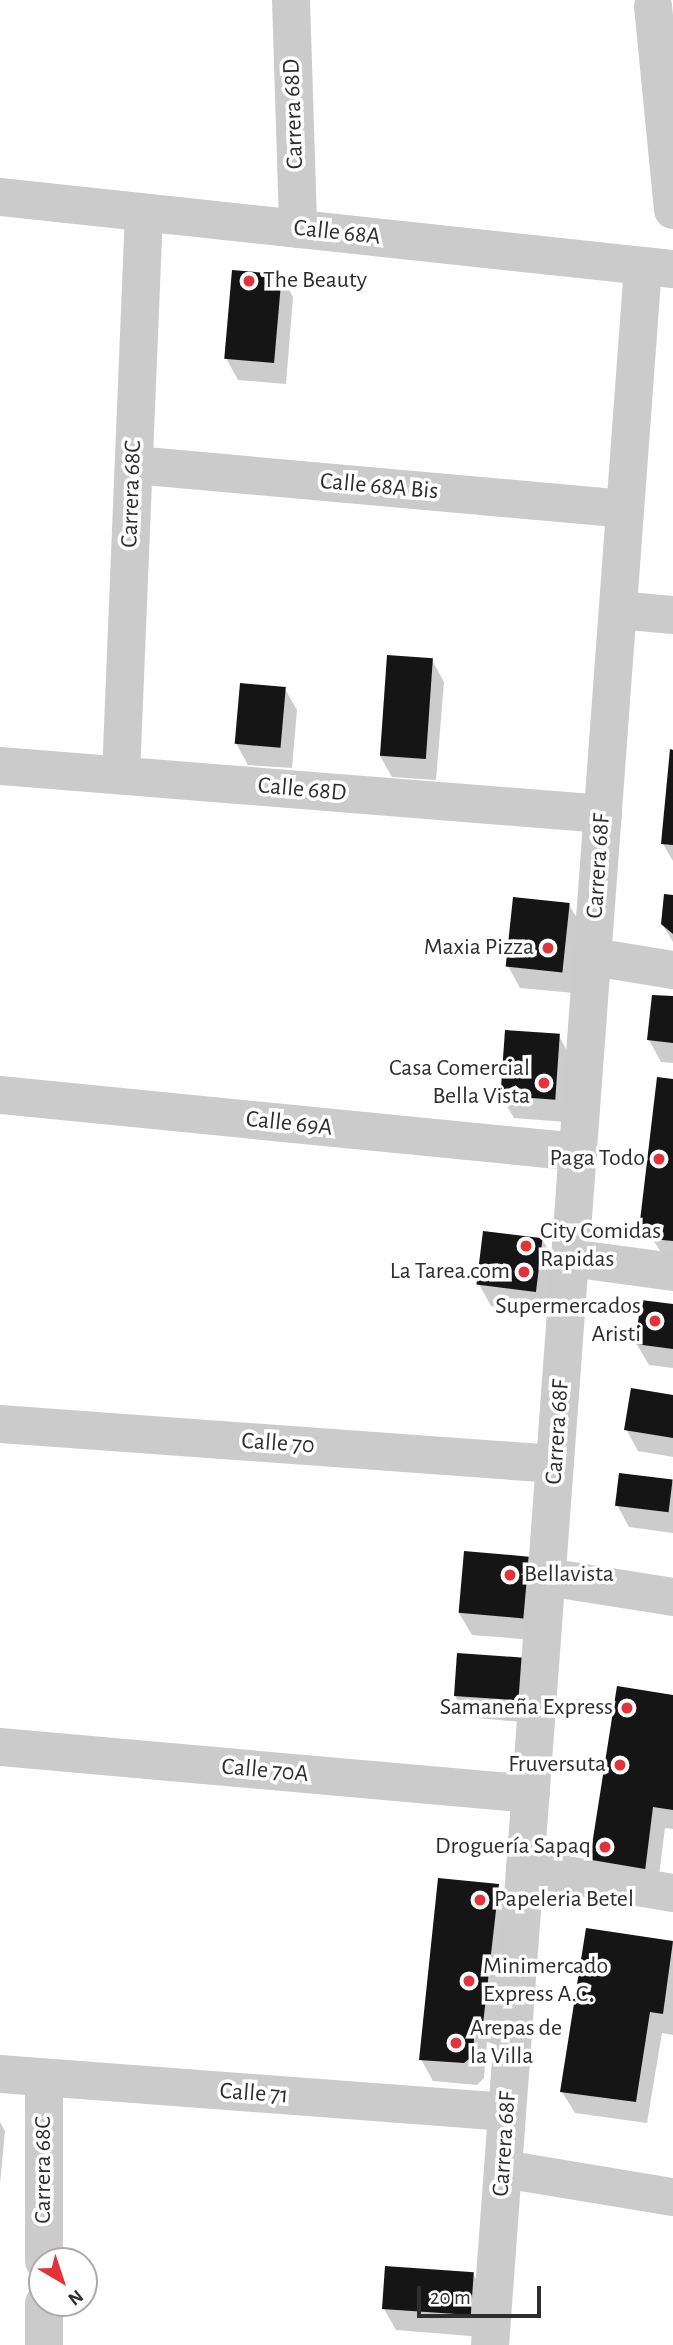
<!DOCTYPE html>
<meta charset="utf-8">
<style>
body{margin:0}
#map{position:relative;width:673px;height:2345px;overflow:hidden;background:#fff;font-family:"Alegreya Sans",sans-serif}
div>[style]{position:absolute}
.shadow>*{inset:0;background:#0003}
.building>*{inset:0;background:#151515;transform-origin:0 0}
.minor>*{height:38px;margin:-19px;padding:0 19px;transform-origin:19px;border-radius:19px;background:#cbcbcb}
.dots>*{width:19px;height:19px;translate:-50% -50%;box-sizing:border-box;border:4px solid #fff;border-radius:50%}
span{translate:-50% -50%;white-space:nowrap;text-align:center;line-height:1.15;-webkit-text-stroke:7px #fff;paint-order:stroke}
.street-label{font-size:24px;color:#2e2e2e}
.poi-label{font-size:24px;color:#2e2e2e}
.left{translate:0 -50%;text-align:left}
.right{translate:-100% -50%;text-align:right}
.north{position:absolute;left:28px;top:2247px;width:70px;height:70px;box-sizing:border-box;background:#fff;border:2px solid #ababab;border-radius:50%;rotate:141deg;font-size:19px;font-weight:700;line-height:28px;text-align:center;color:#2e2e2e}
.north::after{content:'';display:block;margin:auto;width:24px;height:32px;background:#e3323a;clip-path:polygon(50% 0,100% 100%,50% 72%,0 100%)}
.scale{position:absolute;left:417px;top:2286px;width:124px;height:32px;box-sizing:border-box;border:4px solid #2e2e2e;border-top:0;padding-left:9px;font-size:21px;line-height:24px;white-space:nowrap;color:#2e2e2e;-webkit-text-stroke:5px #fff;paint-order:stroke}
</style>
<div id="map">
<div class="shadow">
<i style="clip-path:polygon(281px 275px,293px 297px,286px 384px,238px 380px,226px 358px)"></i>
<i style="clip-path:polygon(432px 660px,444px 682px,436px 780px,392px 777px,380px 756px)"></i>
<i style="clip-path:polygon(285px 689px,297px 710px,292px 768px,248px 765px,236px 743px)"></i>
<i style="clip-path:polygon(673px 751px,673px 861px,663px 844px)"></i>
<i style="clip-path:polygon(673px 897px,673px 942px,662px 924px)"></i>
<i style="clip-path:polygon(569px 905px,582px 926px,574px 993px,520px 988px,508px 966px)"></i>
<i style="clip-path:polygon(673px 998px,673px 1063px,661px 1062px,649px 1040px)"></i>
<i style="clip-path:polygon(559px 1036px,571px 1058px,566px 1122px,514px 1118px,501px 1096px)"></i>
<i style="clip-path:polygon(673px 1080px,673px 1261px,666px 1260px,641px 1221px)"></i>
<i style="clip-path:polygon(542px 1239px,555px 1261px,549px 1313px,491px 1306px,479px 1284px)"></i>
<i style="clip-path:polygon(673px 1306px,673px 1368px,649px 1365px,636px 1343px)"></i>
<i style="clip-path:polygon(673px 1396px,673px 1457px,638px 1451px,626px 1429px)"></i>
<i style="clip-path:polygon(673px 1482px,673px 1533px,629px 1527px,617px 1505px)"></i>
<i style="clip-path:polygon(527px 1558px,540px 1580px,534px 1640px,472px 1635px,459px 1613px)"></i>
<i style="clip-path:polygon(523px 1660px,532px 1723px,467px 1717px,455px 1696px)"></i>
<i style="clip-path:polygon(673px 1696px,673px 1829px,665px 1828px,657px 1891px,604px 1885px)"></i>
<i style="clip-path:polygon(498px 1886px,510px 1907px,494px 2044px,487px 2042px,484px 2078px,477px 2085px,433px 2081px,421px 2059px)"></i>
<i style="clip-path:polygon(588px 1930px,673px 1943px,673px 2035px,662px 2033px,647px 2123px,575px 2113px,562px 2092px)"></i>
<i style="clip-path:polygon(0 2122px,5px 2131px,0 2184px)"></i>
<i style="clip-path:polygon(473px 2274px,486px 2296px,483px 2337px,396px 2330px,384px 2309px)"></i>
</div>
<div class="building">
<i style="left:232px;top:270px;width:50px;height:89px;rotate:5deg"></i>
<i style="left:387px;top:655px;width:46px;height:101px;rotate:4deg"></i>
<i style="left:240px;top:683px;width:46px;height:61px;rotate:5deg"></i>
<i style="clip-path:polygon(670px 749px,673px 750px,673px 845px,661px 844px)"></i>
<i style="clip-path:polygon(664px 894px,673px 895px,673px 934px,661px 924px)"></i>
<i style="left:513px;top:897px;width:57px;height:70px;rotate:6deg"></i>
<i style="clip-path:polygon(652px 995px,673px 996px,673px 1043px,647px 1040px)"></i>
<i style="left:505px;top:1030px;width:55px;height:66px;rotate:4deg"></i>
<i style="clip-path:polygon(657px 1077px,673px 1079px,673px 1241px,652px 1239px,640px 1221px)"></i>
<i style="left:483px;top:1231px;width:60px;height:54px;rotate:7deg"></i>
<i style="clip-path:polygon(641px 1300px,673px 1304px,673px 1349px,635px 1344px)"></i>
<i style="clip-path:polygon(631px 1388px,673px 1395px,673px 1438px,624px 1430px)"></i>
<i style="left:619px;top:1473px;width:54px;height:33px;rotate:7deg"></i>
<i style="left:464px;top:1551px;width:65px;height:62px;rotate:5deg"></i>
<i style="left:457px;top:1653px;width:67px;height:43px;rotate:4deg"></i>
<i style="clip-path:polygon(617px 1686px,673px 1695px,673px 1810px,653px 1807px,645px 1871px,589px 1864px)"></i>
<i style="clip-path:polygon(438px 1878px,499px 1884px,483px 2024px,475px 2021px,473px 2056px,464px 2063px,419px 2060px)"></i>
<i style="clip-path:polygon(586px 1928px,673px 1941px,663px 2014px,650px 2012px,636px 2102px,560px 2092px)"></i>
<i style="left:385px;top:2266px;width:89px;height:43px;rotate:4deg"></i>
</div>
<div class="minor">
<i style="left:291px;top:0;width:229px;rotate:88.2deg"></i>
<i style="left:653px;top:6px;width:205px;rotate:84.4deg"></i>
<i style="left:0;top:197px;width:677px;rotate:6.11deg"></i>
<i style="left:134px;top:465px;width:493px;rotate:5.1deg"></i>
<i style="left:618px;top:610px;width:55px;rotate:5.2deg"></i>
<i style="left:0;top:766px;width:605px;rotate:4.55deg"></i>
<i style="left:121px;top:775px;width:562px;rotate:-87.66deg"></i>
<i style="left:593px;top:957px;width:81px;rotate:9.2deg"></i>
<i style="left:0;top:1095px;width:581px;rotate:5.63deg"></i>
<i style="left:570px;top:1258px;width:104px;rotate:7.7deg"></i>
<i style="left:0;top:1424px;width:556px;rotate:4.12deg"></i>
<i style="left:547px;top:1577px;width:128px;rotate:9deg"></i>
<i style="left:0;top:1747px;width:533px;rotate:5.06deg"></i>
<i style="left:525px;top:1868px;width:150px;rotate:9.6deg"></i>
<i style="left:0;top:2074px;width:508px;rotate:4.29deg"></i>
<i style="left:44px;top:2078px;width:183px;rotate:90deg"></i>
<i style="left:503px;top:2169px;width:172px;rotate:9.4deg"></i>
<i style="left:44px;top:2303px;width:42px;rotate:90deg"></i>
<i style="left:490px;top:2345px;width:2084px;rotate:-85.79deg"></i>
</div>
<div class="dots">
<i style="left:249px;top:281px;background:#e3323a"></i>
<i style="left:548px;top:948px;background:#e3323a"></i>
<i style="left:544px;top:1083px;background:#e3323a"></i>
<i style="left:659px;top:1159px;background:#e3323a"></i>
<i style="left:526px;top:1246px;background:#e3323a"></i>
<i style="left:524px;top:1272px;background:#e3323a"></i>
<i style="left:655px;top:1321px;background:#e3323a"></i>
<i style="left:510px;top:1575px;background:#e3323a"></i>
<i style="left:627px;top:1708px;background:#e3323a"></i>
<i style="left:620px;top:1765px;background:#e3323a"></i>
<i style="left:605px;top:1847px;background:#e3323a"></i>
<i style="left:480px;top:1900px;background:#e3323a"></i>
<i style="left:469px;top:1981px;background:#e3323a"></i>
<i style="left:456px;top:2043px;background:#e3323a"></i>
</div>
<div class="street-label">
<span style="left:294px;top:114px;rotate:-92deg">Carrera 68D</span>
<span style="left:337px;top:233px;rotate:6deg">Calle 68A</span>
<span style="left:379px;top:487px;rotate:5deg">Calle 68A Bis</span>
<span style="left:132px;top:494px;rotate:-88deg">Carrera 68C</span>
<span style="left:302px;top:790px;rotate:5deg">Calle 68D</span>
<span style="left:599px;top:866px;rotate:-86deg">Carrera 68F</span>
<span style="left:289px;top:1124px;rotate:6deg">Calle 69A</span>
<span style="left:558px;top:1432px;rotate:-86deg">Carrera 68F</span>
<span style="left:278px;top:1444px;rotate:4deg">Calle 70</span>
<span style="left:265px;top:1771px;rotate:5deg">Calle 70A</span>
<span style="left:254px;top:2094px;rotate:4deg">Calle 71</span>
<span style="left:505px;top:2144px;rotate:-86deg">Carrera 68F</span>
<span style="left:44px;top:2170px;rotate:-90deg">Carrera 68C</span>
</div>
<div class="poi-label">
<span class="left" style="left:263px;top:281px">The Beauty</span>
<span class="right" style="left:534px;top:948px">Maxia Pizza</span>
<span class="right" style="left:530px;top:1083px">Casa Comercial<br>Bella Vista</span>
<span class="right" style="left:645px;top:1159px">Paga Todo</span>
<span class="left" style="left:540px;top:1246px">City Comidas<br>Rapidas</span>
<span class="right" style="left:510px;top:1272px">La Tarea.com</span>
<span class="right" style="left:641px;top:1321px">Supermercados<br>Aristi</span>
<span class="left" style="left:524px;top:1575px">Bellavista</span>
<span class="right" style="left:613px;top:1708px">Samaneña Express</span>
<span class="right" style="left:606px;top:1765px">Fruversuta</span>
<span class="right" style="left:591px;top:1847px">Droguería Sapaq</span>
<span class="left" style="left:494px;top:1900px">Papeleria Betel</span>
<span class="left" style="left:483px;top:1981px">Minimercado<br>Express A.C.</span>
<span class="left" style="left:470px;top:2043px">Arepas de<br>la Villa</span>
</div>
<div class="north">N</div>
<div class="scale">20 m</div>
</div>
